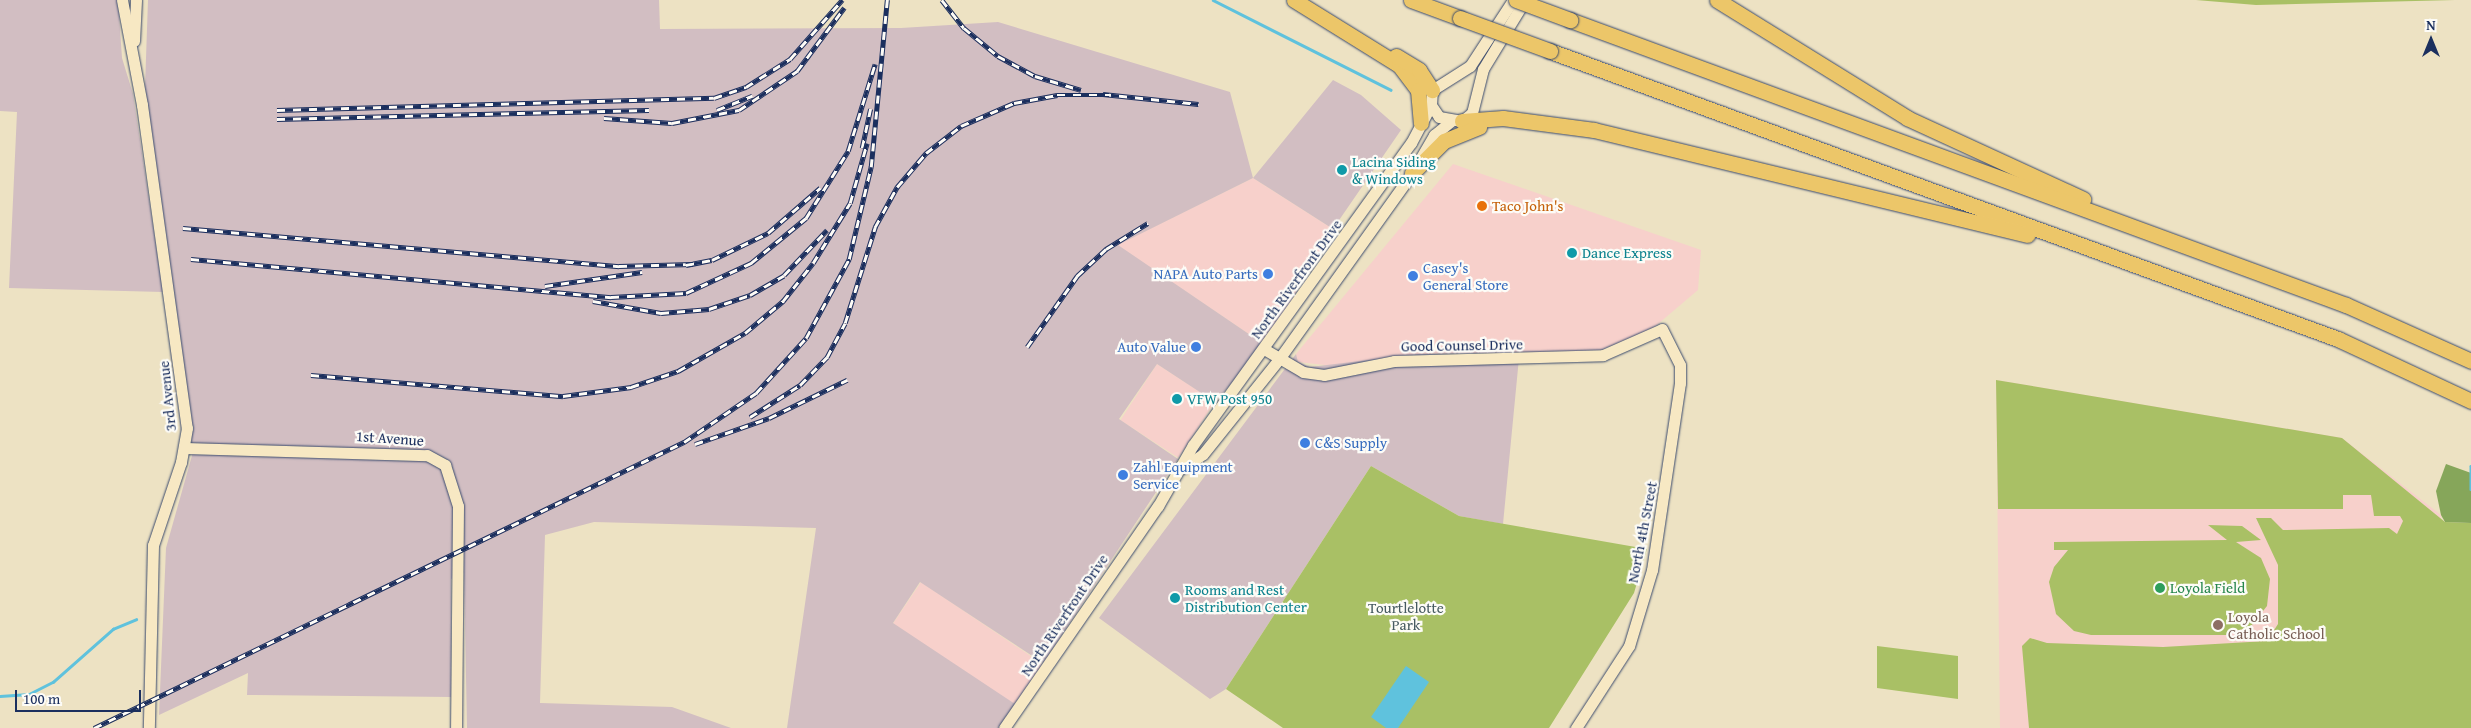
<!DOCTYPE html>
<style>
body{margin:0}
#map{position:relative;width:2471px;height:728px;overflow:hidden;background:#ede2c3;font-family:"Gentium Book Plus",serif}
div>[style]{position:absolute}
.built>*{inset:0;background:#f7d0cb;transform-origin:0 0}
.industrial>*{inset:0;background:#d2bec2}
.green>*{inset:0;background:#a9c065}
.forest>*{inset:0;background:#86a65a}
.water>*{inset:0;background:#5fc2dd}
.stream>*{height:2.5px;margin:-1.25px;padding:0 1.25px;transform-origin:1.25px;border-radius:1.25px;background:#5fc2dd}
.roads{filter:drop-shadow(0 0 1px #3a4a6d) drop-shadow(0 0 1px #3a4a6d)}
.secondary>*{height:11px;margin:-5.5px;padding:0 5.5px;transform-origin:5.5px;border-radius:5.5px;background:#f7e8c3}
.highway>*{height:15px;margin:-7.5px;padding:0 7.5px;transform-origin:7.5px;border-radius:7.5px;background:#ecc669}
.rail>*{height:4.5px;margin-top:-2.25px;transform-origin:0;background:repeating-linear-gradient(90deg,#fdfcf7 0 8px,#1b2f5e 0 16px);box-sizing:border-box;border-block:1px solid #1b2f5e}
.bridges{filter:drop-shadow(0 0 1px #3a4a6d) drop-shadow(0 0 1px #3a4a6d)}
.highway-bridge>*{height:15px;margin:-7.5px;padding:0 7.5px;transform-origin:7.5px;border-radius:7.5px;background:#ecc669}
.dots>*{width:14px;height:14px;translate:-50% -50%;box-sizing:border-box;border:2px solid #fdfcf7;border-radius:50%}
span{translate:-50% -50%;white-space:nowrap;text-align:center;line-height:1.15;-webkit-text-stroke:4.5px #fdfcf7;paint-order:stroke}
.culture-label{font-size:15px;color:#0d838f}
.left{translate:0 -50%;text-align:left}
.food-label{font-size:15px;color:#c56008}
.shop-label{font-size:15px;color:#366cbe}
.right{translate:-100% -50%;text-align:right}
.street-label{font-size:15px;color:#1b2f5e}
.leisure-label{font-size:15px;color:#27864d}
.park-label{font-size:15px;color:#465a60}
.education-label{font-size:15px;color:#785e54}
.north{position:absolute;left:2406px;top:15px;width:50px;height:50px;-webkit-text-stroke:4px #fdfcf7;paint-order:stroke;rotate:0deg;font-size:14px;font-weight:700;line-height:20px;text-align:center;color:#1b2f5e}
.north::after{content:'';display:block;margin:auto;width:18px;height:22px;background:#1b2f5e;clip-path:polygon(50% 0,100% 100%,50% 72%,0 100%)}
.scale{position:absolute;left:15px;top:690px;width:126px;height:22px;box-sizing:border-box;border:2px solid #1b2f5e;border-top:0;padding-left:6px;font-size:15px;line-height:18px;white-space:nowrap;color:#1b2f5e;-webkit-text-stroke:4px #fdfcf7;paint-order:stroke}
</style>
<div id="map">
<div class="built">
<i style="clip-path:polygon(1453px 164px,1701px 250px,1698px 290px,1652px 329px,1599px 351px,1419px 354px,1334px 366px,1298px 362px,1296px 354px)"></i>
<i style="clip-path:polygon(1253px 178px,1333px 229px,1265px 345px,1117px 245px)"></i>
<i style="left:1157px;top:364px;width:69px;height:67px;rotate:33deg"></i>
<i style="clip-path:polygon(1996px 380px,2342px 438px,2441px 515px,2427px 728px,2000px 728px)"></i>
<i style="left:921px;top:582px;width:146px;height:50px;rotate:34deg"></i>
</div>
<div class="industrial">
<i style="clip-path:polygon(0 0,118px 0,122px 58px,133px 94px,163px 292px,9px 288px,17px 112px,0 111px)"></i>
<i style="clip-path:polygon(148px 0,659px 0,660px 29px,901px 28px,998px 22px,1230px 92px,1253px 178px,1333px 80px,1361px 95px,1401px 130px,1333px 229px,1253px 178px,1118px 245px,1265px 345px,1215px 402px,1157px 364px,1119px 419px,1178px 459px,1043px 663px,920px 582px,893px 623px,1015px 704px,999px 728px,787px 728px,816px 528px,594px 522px,545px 535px,540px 703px,672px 707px,731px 728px,467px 728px,464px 573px,451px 579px,451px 697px,247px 695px,248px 673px,159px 715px,166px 548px,193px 452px,145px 87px)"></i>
<i style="clip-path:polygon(1296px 354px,1298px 362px,1310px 367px,1419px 354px,1519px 358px,1503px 524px,1459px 516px,1371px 466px,1226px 689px,1210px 699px,1099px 618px)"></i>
</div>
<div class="green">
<i style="clip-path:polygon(2196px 0,2455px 0,2256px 5px)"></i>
<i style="clip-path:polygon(1996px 380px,2342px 438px,2445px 522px,2471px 523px,2471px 728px,2029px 728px,2022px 646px,2030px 638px,2047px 643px,2163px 647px,2267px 641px,2278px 624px,2278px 565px,2256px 518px,2271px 518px,2283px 530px,2389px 528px,2397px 534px,2403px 521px,2400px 516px,2374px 516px,2371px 495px,2343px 495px,2343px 509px,1998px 509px)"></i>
<i style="clip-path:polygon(1371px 466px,1459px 516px,1647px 549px,1634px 593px,1549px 728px,1283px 728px,1226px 689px)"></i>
<i style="clip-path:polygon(2208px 525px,2242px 526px,2261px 540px,2236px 542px,2261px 558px,2270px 579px,2267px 606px,2251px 626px,2226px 635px,2091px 635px,2074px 631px,2056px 614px,2049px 582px,2054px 567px,2068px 550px,2054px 550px,2054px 542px,2227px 540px)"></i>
<i style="clip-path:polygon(1877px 646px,1958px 656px,1958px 699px,1877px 688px)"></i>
</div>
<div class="forest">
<i style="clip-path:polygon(2446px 464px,2471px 473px,2471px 523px,2445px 522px,2441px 515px,2436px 491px)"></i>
</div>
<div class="water">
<i style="clip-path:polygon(1406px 666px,1429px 682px,1398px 728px,1386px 728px,1371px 717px)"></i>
</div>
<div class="stream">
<i style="left:1213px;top:0;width:199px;rotate:26.8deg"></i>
<i style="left:2471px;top:466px;width:23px;rotate:90deg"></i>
<i style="left:0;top:696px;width:29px;rotate:-4deg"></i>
<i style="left:29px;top:694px;width:27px;rotate:-27deg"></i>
<i style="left:53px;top:682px;width:80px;rotate:-41.5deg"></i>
<i style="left:113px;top:629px;width:25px;rotate:-23deg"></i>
</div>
<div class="roads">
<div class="secondary">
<i style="left:122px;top:0;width:107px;rotate:79.2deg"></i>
<i style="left:142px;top:105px;width:326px;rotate:82.1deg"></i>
<i style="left:187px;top:428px;width:35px;rotate:100deg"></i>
<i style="left:181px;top:462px;width:88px;rotate:108.6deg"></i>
<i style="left:153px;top:545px;width:183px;rotate:91.3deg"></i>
<i style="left:1513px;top:0;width:79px;rotate:123.1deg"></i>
<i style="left:1470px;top:66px;width:45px;rotate:147.7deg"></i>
<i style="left:1432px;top:90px;width:15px;rotate:94deg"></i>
<i style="left:1431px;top:105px;width:14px;rotate:56deg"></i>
<i style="left:1439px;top:117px;width:23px;rotate:10deg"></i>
<i style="left:1462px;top:121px;width:13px;rotate:-39deg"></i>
<i style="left:1472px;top:113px;width:45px;rotate:-76deg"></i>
<i style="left:1483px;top:69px;width:81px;rotate:-58.7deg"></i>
<i style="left:134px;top:41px;width:41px;rotate:-87.2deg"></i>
<i style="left:1264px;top:349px;width:45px;rotate:30.5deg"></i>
<i style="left:1303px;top:372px;width:21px;rotate:8deg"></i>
<i style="left:1324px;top:375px;width:71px;rotate:-11.3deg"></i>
<i style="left:1394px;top:361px;width:209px;rotate:-1.6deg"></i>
<i style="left:1603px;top:355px;width:64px;rotate:-23.8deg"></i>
<i style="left:1662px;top:329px;width:40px;rotate:63.4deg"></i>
<i style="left:1680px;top:365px;width:18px;rotate:90deg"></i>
<i style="left:1680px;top:383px;width:189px;rotate:98.5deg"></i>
<i style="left:1652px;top:570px;width:79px;rotate:106.8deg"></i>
<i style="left:1629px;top:646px;width:98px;rotate:122.9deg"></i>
<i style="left:185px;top:448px;width:242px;rotate:1.7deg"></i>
<i style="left:427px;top:455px;width:21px;rotate:29deg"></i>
<i style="left:445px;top:465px;width:43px;rotate:72.4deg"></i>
<i style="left:458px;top:506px;width:222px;rotate:90.5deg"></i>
<i style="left:1183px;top:468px;width:24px;rotate:-35deg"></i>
<i style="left:1203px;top:454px;width:122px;rotate:-51.3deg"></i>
<i style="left:1279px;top:359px;width:229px;rotate:-54.4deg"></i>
<i style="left:1412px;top:173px;width:44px;rotate:-59.9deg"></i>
<i style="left:1434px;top:135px;width:21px;rotate:-39deg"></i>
<i style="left:1004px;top:728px;width:270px;rotate:-55.3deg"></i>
<i style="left:1158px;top:506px;width:70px;rotate:-60.2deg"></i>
<i style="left:1193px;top:445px;width:372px;rotate:-54.2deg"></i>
<i style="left:1411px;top:143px;width:43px;rotate:-62.2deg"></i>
</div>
<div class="highway">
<i style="left:1294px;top:0;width:123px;rotate:31.8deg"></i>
<i style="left:1399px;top:65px;width:31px;rotate:53deg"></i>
<i style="left:1418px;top:90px;width:33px;rotate:85deg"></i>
<i style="left:1411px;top:0;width:52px;rotate:20.2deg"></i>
<i style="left:1717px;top:0;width:224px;rotate:31.8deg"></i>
<i style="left:1907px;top:118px;width:194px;rotate:24.7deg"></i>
<i style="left:1570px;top:20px;width:827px;rotate:20.17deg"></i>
<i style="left:2346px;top:305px;width:137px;rotate:24.1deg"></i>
<i style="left:1550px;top:51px;width:839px;rotate:20.08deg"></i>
<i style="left:2338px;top:339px;width:147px;rotate:25deg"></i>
<i style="left:1396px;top:56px;width:27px;rotate:31deg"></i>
<i style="left:1419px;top:70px;width:24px;rotate:57deg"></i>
<i style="left:1462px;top:121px;width:41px;rotate:-4.2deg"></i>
<i style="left:1503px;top:118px;width:92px;rotate:7.5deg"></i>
<i style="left:1594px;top:130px;width:446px;rotate:13.6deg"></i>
<i style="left:1412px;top:173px;width:45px;rotate:-45deg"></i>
<i style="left:1444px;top:141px;width:38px;rotate:-22deg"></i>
</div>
</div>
<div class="rail">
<i style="left:942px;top:0;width:36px;rotate:52deg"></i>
<i style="left:964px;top:28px;width:44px;rotate:39.5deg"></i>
<i style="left:998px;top:56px;width:42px;rotate:28.4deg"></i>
<i style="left:1035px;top:76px;width:48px;rotate:16.9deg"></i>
<i style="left:1103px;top:94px;width:96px;rotate:6deg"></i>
<i style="left:277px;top:110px;width:437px;rotate:-1.6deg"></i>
<i style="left:714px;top:98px;width:34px;rotate:-19deg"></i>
<i style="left:746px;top:87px;width:52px;rotate:-32.5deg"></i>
<i style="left:790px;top:59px;width:79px;rotate:-48.6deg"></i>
<i style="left:717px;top:110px;width:38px;rotate:-22deg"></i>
<i style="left:604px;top:118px;width:68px;rotate:4.2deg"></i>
<i style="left:672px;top:123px;width:68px;rotate:-11deg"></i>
<i style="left:739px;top:110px;width:70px;rotate:-33.9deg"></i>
<i style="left:797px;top:71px;width:79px;rotate:-53.3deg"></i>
<i style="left:277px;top:119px;width:372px;rotate:-1.4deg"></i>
<i style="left:862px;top:148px;width:40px;rotate:-78deg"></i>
<i style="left:183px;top:228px;width:438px;rotate:5deg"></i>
<i style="left:619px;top:266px;width:74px;rotate:-1.5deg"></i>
<i style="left:191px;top:259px;width:422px;rotate:5.2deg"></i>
<i style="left:611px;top:297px;width:75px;rotate:-3.1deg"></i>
<i style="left:686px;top:293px;width:72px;rotate:-24.8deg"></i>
<i style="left:751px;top:263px;width:71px;rotate:-39.3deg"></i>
<i style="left:806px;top:218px;width:79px;rotate:-57.9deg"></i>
<i style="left:848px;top:151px;width:91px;rotate:-72.8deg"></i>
<i style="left:686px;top:265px;width:26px;rotate:-11deg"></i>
<i style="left:712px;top:260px;width:62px;rotate:-25.7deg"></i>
<i style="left:768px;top:233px;width:69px;rotate:-40.9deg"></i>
<i style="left:545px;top:286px;width:98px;rotate:-8.2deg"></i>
<i style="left:593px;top:301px;width:69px;rotate:10deg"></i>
<i style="left:661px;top:313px;width:48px;rotate:-4.8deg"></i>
<i style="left:709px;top:309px;width:43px;rotate:-18.9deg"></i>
<i style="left:750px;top:295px;width:39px;rotate:-30deg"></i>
<i style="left:784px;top:275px;width:62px;rotate:-46.3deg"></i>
<i style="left:1027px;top:347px;width:87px;rotate:-54.8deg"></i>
<i style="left:1077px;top:276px;width:40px;rotate:-43deg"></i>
<i style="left:1106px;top:249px;width:49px;rotate:-31.8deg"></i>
<i style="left:311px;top:375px;width:253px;rotate:4.8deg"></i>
<i style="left:563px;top:396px;width:69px;rotate:-7.5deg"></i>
<i style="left:631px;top:387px;width:50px;rotate:-18.8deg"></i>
<i style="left:678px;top:371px;width:77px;rotate:-29.6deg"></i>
<i style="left:745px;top:333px;width:50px;rotate:-40.1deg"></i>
<i style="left:783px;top:301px;width:48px;rotate:-51.7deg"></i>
<i style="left:813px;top:263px;width:70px;rotate:-58.3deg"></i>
<i style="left:850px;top:203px;width:62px;rotate:-74.2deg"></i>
<i style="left:750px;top:417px;width:59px;rotate:-32.6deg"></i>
<i style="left:800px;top:385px;width:39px;rotate:-46deg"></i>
<i style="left:827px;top:357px;width:38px;rotate:-62deg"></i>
<i style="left:845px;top:323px;width:101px;rotate:-72.6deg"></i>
<i style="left:875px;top:227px;width:46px;rotate:-61.2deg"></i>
<i style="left:897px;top:187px;width:45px;rotate:-49.5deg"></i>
<i style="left:926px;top:153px;width:44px;rotate:-37.6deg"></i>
<i style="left:961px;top:126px;width:58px;rotate:-23.5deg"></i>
<i style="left:1014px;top:103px;width:44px;rotate:-10.5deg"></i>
<i style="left:1057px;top:95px;width:52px"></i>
<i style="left:695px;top:444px;width:78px;rotate:-19.4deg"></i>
<i style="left:769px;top:418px;width:87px;rotate:-26deg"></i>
<i style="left:94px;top:728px;width:656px;rotate:-25.86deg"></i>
<i style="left:684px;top:442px;width:87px;rotate:-34.2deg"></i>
<i style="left:756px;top:393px;width:74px;rotate:-47.7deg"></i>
<i style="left:806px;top:338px;width:90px;rotate:-61.4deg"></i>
<i style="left:849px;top:259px;width:95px;rotate:-76.6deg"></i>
<i style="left:871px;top:167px;width:168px;rotate:-84.5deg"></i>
</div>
<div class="bridges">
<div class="highway-bridge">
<i style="left:1516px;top:0;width:58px;rotate:20.3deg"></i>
<i style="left:1460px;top:18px;width:96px;rotate:20.1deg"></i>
</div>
</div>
<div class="dots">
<i style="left:1342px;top:170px;background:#0f9aa8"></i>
<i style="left:1482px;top:206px;background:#e8710a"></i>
<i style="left:1572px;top:253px;background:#0f9aa8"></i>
<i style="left:1268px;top:274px;background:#3f7fe0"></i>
<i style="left:1413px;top:276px;background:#3f7fe0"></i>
<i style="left:1196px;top:347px;background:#3f7fe0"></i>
<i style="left:1177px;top:399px;background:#0f9aa8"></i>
<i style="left:1305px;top:443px;background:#3f7fe0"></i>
<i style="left:1123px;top:475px;background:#3f7fe0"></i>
<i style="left:2160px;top:588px;background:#2e9e5b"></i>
<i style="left:1175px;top:598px;background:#0f9aa8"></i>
<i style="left:2218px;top:625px;background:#8d6e63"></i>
</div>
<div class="culture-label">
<span class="left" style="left:1352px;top:170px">Lacina Siding<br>&amp; Windows</span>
<span class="left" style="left:1582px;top:253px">Dance Express</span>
<span class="left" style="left:1187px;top:399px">VFW Post 950</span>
<span class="left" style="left:1185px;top:598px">Rooms and Rest<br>Distribution Center</span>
</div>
<div class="food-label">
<span class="left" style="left:1492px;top:206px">Taco John's</span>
</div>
<div class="shop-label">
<span class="left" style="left:1423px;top:276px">Casey's<br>General Store</span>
<span class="right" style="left:1258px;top:274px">NAPA Auto Parts</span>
<span class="right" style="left:1186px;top:347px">Auto Value</span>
<span class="left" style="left:1315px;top:443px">C&amp;S Supply</span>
<span class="left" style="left:1133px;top:475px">Zahl Equipment<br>Service</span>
</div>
<div class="street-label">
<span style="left:1296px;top:279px;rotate:-54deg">North Riverfront Drive</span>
<span style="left:1462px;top:345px;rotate:-1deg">Good Counsel Drive</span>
<span style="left:167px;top:396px;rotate:-96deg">3rd Avenue</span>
<span style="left:390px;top:438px;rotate:4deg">1st Avenue</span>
<span style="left:1642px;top:532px;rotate:-79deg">North 4th Street</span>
<span style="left:1064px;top:615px;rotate:-56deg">North Riverfront Drive</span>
</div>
<div class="leisure-label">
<span class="left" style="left:2170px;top:588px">Loyola Field</span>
</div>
<div class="park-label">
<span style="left:1406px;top:616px">Tourtlelotte<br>Park</span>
</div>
<div class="education-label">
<span class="left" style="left:2228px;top:625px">Loyola<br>Catholic School</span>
</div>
<div class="north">N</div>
<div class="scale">100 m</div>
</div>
